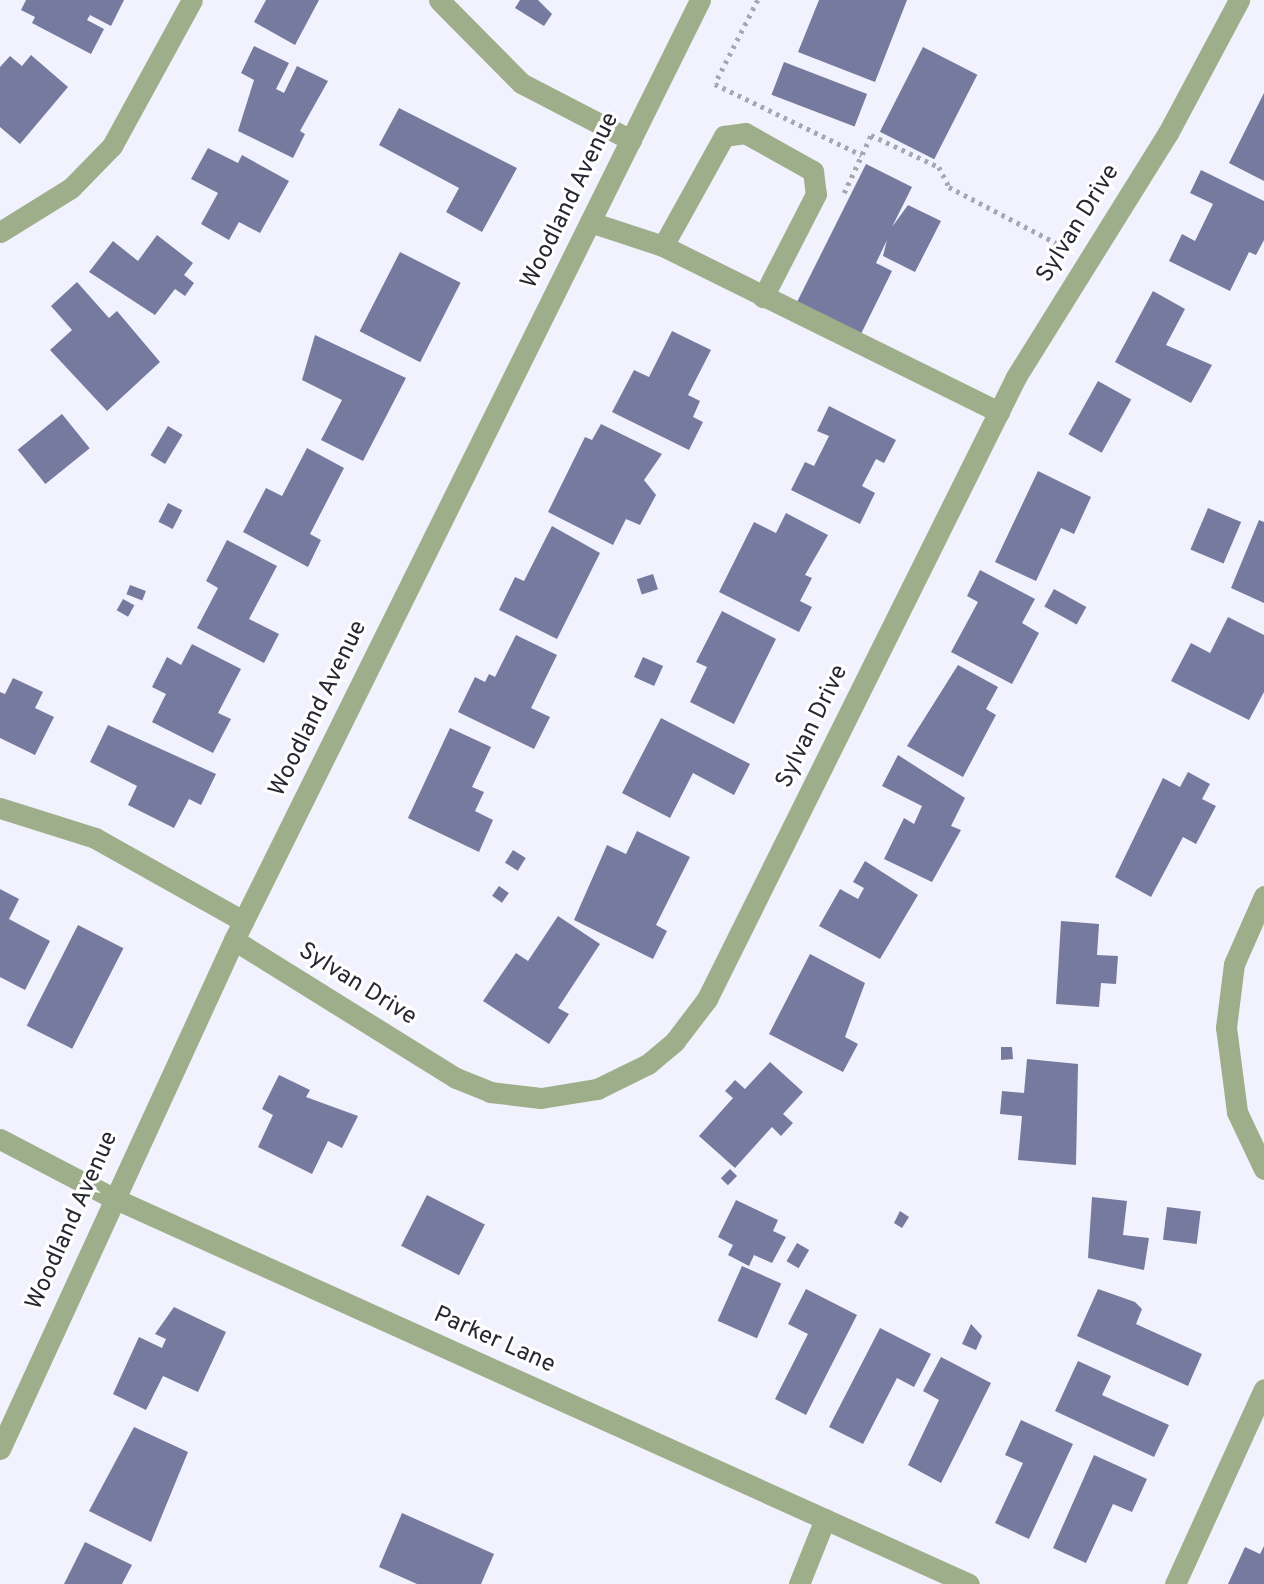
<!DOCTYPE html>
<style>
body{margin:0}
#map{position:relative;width:1264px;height:1584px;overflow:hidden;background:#f1f2fd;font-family:Overpass,sans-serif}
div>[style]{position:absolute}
.building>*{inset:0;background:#767a9e;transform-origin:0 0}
.path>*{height:4.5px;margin-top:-2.25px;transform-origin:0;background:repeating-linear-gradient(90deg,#a6a7b2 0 3.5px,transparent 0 8.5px)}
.minor>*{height:21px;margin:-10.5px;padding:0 10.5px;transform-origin:10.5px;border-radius:10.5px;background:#9fae8a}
span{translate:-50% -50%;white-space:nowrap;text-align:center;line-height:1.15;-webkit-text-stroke:6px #fff;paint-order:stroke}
.street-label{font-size:24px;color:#262731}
</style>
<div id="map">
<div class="building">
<i style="clip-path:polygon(26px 0,124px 0,111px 26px,90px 15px,87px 20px,104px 29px,91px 54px,32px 23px,35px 17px,21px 10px)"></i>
<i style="clip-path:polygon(266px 0,319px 0,295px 45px,254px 22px)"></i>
<i style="clip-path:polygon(520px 0,538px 0,552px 14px,544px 26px,515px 8px)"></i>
<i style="clip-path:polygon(819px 0,907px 0,875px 82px,798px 52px)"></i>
<i style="clip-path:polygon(254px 46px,289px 63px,276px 89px,284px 93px,297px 66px,328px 81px,300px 131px,305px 134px,293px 158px,238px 131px,254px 80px,241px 73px)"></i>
<i style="left:923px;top:47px;width:61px;height:95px;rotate:27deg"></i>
<i style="clip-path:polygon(31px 55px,68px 87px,20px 144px,0 127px,0 67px,10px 56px,22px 66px)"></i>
<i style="left:784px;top:62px;width:89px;height:35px;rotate:21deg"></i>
<i style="clip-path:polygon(1264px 93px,1264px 181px,1229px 163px)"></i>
<i style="clip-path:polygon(399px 108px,517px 168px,482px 232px,446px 212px,459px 188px,379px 145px)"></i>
<i style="clip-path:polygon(208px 148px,238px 163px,242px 155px,289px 181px,260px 233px,239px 222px,229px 240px,201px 224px,218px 193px,191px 179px)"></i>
<i style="clip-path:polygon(866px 164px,912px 187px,892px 227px,908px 205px,941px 221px,915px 272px,883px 256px,887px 240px,876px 263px,892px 271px,859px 338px,794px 308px)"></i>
<i style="clip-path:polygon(1201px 170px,1264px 201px,1264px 240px,1256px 255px,1249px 252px,1230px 291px,1169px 261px,1182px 234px,1195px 241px,1213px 204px,1190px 193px)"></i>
<i style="clip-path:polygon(157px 235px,193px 263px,184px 275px,194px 283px,185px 296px,175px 289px,155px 315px,89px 272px,113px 241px,138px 261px)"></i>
<i style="left:400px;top:252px;width:68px;height:89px;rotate:27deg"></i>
<i style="clip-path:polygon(77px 282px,109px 318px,117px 311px,160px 362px,107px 411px,50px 350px,72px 330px,51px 306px)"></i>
<i style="clip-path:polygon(1153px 291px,1185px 309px,1166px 345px,1212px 365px,1191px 403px,1115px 362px)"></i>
<i style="clip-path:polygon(672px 331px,711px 350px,688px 395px,700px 401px,693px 417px,703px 422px,689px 450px,612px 412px,634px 370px,649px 377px)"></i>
<i style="clip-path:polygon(315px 335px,406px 378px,363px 461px,321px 440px,342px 400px,302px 380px)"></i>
<i style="left:1098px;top:381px;width:38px;height:61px;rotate:29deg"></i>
<i style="clip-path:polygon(829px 406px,896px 440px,884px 463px,876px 459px,862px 486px,875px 493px,860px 524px,791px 490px,805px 462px,814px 466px,829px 436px,817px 431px)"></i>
<i style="left:62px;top:414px;width:44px;height:57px;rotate:51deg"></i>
<i style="clip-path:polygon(601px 424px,662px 454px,644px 480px,656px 495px,640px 525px,626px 519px,613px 545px,548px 512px,585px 437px,592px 440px)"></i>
<i style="left:168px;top:426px;width:17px;height:34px;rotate:31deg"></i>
<i style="clip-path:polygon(307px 448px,344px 468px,310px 534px,321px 540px,308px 567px,243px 532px,266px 488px,282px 496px)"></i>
<i style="clip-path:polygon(1038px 471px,1091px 497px,1074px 534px,1061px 528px,1036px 581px,995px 562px)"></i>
<i style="left:168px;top:503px;width:16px;height:21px;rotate:27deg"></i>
<i style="left:1208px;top:508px;width:36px;height:45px;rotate:23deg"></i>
<i style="clip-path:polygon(786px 513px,828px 535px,805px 575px,812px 578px,800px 601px,812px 607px,799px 632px,719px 592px,754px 522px,776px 533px)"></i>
<i style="clip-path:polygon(1259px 520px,1264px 522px,1264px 603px,1231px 588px)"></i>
<i style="clip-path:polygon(552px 526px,600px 553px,557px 639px,499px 610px,515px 577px,524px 581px)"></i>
<i style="clip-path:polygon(227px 540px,277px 566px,249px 619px,279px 634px,264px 663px,197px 628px,218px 588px,206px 581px)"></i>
<i style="clip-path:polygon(980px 570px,1035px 599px,1022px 623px,1039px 633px,1012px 684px,951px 652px,978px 602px,967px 596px)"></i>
<i style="left:653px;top:574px;width:16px;height:17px;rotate:72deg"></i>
<i style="left:130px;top:585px;width:17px;height:10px;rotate:21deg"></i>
<i style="left:1054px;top:589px;width:37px;height:20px;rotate:29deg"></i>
<i style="left:123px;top:599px;width:13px;height:13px;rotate:29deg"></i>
<i style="clip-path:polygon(722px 611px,776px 639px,734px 724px,690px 702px,707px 667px,696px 662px)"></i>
<i style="clip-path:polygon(1228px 617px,1264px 635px,1264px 692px,1249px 720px,1171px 681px,1191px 643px,1210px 653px)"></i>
<i style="clip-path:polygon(516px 635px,557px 655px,531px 708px,550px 717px,534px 749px,458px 712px,475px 677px,485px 682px,489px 674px,495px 677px)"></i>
<i style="clip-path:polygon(192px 644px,241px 669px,218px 713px,231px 719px,213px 753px,152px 722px,166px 694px,152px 687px,167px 657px,181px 665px)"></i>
<i style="left:643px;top:657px;width:22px;height:22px;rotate:24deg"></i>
<i style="clip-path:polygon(958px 665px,998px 687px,986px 709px,996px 715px,963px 777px,907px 746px)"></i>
<i style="clip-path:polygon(13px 678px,43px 692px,35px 708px,54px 717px,35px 755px,0 738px,0 692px,5px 694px)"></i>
<i style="clip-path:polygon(661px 718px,750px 764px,734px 795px,693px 773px,670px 818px,622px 793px)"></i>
<i style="clip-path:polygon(108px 725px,216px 774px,201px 805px,189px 799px,174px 828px,128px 805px,137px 786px,90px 762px)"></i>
<i style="clip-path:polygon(450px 728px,491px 747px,472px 787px,484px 792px,475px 811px,493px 820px,479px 852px,408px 818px)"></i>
<i style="clip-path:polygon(898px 755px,965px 798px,951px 826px,961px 830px,932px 882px,884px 859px,904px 818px,914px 824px,922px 806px,882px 786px)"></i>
<i style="clip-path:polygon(1188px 772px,1210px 784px,1202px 799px,1216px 806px,1196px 844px,1183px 837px,1151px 897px,1115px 877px,1163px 778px,1180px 787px)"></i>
<i style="clip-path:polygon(637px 831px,690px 857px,656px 925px,667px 931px,653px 959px,574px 920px,607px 845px,626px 854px)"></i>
<i style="left:513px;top:850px;width:15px;height:15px;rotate:32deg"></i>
<i style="clip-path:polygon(865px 861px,918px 895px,880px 959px,819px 926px,840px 889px,858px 899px,864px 888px,853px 882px)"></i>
<i style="left:499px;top:886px;width:12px;height:12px;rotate:35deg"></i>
<i style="clip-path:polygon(0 889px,19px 899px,9px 919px,50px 941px,25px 990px,0 977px)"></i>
<i style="clip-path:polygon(558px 916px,600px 944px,558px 1008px,569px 1014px,549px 1044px,483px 1001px,516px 953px,528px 961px)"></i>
<i style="clip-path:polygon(1061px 921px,1099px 924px,1097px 955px,1118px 956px,1116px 984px,1101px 983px,1099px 1007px,1056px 1004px)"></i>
<i style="left:78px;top:925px;width:51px;height:113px;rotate:27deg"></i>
<i style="clip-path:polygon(810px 954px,865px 983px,845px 1037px,858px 1044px,843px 1072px,769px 1034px)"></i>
<i style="clip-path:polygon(1001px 1047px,1012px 1047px,1013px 1059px,1001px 1060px)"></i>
<i style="clip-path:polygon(1027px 1059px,1078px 1064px,1076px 1165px,1018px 1160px,1022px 1116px,1000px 1114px,1002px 1091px,1024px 1093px)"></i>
<i style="clip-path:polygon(770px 1062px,803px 1092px,783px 1114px,793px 1123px,781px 1136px,772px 1127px,735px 1168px,699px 1136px,733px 1098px,725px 1091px,735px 1080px,745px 1089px)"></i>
<i style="clip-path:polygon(279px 1075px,310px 1090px,306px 1097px,358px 1116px,342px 1148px,328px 1141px,312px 1174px,258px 1147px,273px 1115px,262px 1109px)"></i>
<i style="left:730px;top:1169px;width:10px;height:13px;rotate:45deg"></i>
<i style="left:427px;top:1195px;width:65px;height:57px;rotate:27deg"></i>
<i style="clip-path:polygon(1092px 1197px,1127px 1201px,1123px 1235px,1149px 1238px,1144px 1270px,1088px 1258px)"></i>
<i style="clip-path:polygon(736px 1200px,778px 1220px,773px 1231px,786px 1237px,772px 1263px,754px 1255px,749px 1266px,728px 1255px,733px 1245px,718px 1237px)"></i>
<i style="left:1167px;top:1207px;width:34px;height:33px;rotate:7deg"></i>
<i style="clip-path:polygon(900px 1211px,909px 1217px,902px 1228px,894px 1223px)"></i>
<i style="left:797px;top:1243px;width:14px;height:21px;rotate:30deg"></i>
<i style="left:742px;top:1266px;width:43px;height:60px;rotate:24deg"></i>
<i style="clip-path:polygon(806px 1289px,857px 1315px,806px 1415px,775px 1399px,808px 1334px,788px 1324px)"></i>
<i style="clip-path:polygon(1098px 1289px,1135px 1302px,1142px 1309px,1136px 1324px,1202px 1354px,1188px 1386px,1077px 1336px)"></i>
<i style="clip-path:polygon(174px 1307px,226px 1332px,198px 1392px,163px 1376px,146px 1410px,113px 1394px,139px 1337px,162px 1348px,166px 1339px,155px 1334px)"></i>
<i style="clip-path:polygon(971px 1324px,982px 1336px,976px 1350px,962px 1344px)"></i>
<i style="clip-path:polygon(880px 1328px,931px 1354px,914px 1387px,897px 1378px,863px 1444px,829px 1427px)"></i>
<i style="clip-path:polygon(941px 1357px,991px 1383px,941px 1483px,908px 1465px,939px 1400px,923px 1391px)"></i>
<i style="clip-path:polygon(1078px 1361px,1111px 1376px,1102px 1395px,1169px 1425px,1154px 1457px,1055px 1411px)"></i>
<i style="clip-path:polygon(1021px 1420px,1073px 1444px,1029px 1539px,995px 1523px,1023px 1463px,1005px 1455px)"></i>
<i style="clip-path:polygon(134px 1427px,188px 1452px,151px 1542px,89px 1511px)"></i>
<i style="clip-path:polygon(1094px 1455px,1147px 1479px,1132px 1512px,1113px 1504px,1086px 1563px,1053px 1548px)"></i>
<i style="clip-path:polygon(402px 1513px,494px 1554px,481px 1584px,417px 1584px,379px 1567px)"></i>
<i style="clip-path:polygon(85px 1542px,132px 1565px,122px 1584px,64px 1584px)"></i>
<i style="clip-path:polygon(1264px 1546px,1264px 1584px,1228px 1584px,1245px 1547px,1260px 1554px)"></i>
</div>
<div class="path">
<i style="left:758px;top:0;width:94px;rotate:117.1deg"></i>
<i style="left:715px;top:84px;width:163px;rotate:25.8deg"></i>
<i style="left:844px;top:193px;width:64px;rotate:-65deg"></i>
<i style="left:871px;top:135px;width:75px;rotate:25.2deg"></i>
<i style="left:939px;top:167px;width:22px;rotate:63deg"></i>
<i style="left:949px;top:187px;width:121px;rotate:27.6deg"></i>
</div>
<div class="minor">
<i style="left:439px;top:0;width:117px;rotate:45.3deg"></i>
<i style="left:521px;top:83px;width:124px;rotate:27.4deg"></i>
<i style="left:590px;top:222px;width:77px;rotate:18.2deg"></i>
<i style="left:663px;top:246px;width:375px;rotate:26.3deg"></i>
<i style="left:0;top:232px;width:84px;rotate:-31.8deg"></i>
<i style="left:71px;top:188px;width:59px;rotate:-45.7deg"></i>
<i style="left:112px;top:146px;width:166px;rotate:-61.3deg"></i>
<i style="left:663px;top:246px;width:126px;rotate:-61deg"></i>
<i style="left:724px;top:136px;width:21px;rotate:-8deg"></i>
<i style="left:745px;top:133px;width:78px;rotate:29.2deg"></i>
<i style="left:813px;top:171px;width:23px;rotate:83deg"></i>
<i style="left:816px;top:194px;width:116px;rotate:117.2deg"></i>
<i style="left:0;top:808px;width:100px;rotate:17.5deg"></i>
<i style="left:95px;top:838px;width:170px;rotate:29.3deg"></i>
<i style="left:1264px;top:896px;width:74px;rotate:113.8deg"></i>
<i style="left:1234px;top:964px;width:64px;rotate:97.2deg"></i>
<i style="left:1226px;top:1027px;width:86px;rotate:82.6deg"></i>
<i style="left:1237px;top:1112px;width:63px;rotate:64.7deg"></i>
<i style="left:234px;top:940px;width:261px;rotate:31.9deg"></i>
<i style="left:456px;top:1078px;width:37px;rotate:22deg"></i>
<i style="left:490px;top:1092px;width:51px;rotate:6.7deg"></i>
<i style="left:541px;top:1098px;width:57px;rotate:-9.1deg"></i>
<i style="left:597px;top:1089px;width:57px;rotate:-26.1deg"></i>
<i style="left:648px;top:1064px;width:35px;rotate:-40deg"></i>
<i style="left:675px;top:1041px;width:53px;rotate:-52.7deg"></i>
<i style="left:707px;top:999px;width:695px;rotate:-63.58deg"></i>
<i style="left:1016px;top:377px;width:287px;rotate:-58.1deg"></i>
<i style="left:1168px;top:133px;width:151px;rotate:-61.9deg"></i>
<i style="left:0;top:1139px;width:125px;rotate:27.6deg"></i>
<i style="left:111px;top:1197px;width:941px;rotate:24.28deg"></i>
<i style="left:0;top:1449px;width:560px;rotate:-65.31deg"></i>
<i style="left:234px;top:940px;width:1049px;rotate:-63.63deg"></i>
<i style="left:799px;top:1584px;width:70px;rotate:-68.2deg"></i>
<i style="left:1175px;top:1584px;width:214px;rotate:-65.5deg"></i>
</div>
<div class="street-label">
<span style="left:571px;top:201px;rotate:-64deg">Woodland Avenue</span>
<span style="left:1079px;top:224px;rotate:-58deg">Sylvan Drive</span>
<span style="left:319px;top:709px;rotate:-64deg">Woodland Avenue</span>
<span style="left:813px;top:727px;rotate:-64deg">Sylvan Drive</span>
<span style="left:357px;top:985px;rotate:32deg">Sylvan Drive</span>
<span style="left:73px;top:1221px;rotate:-66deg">Woodland Avenue</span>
<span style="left:494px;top:1341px;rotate:24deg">Parker Lane</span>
</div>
</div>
